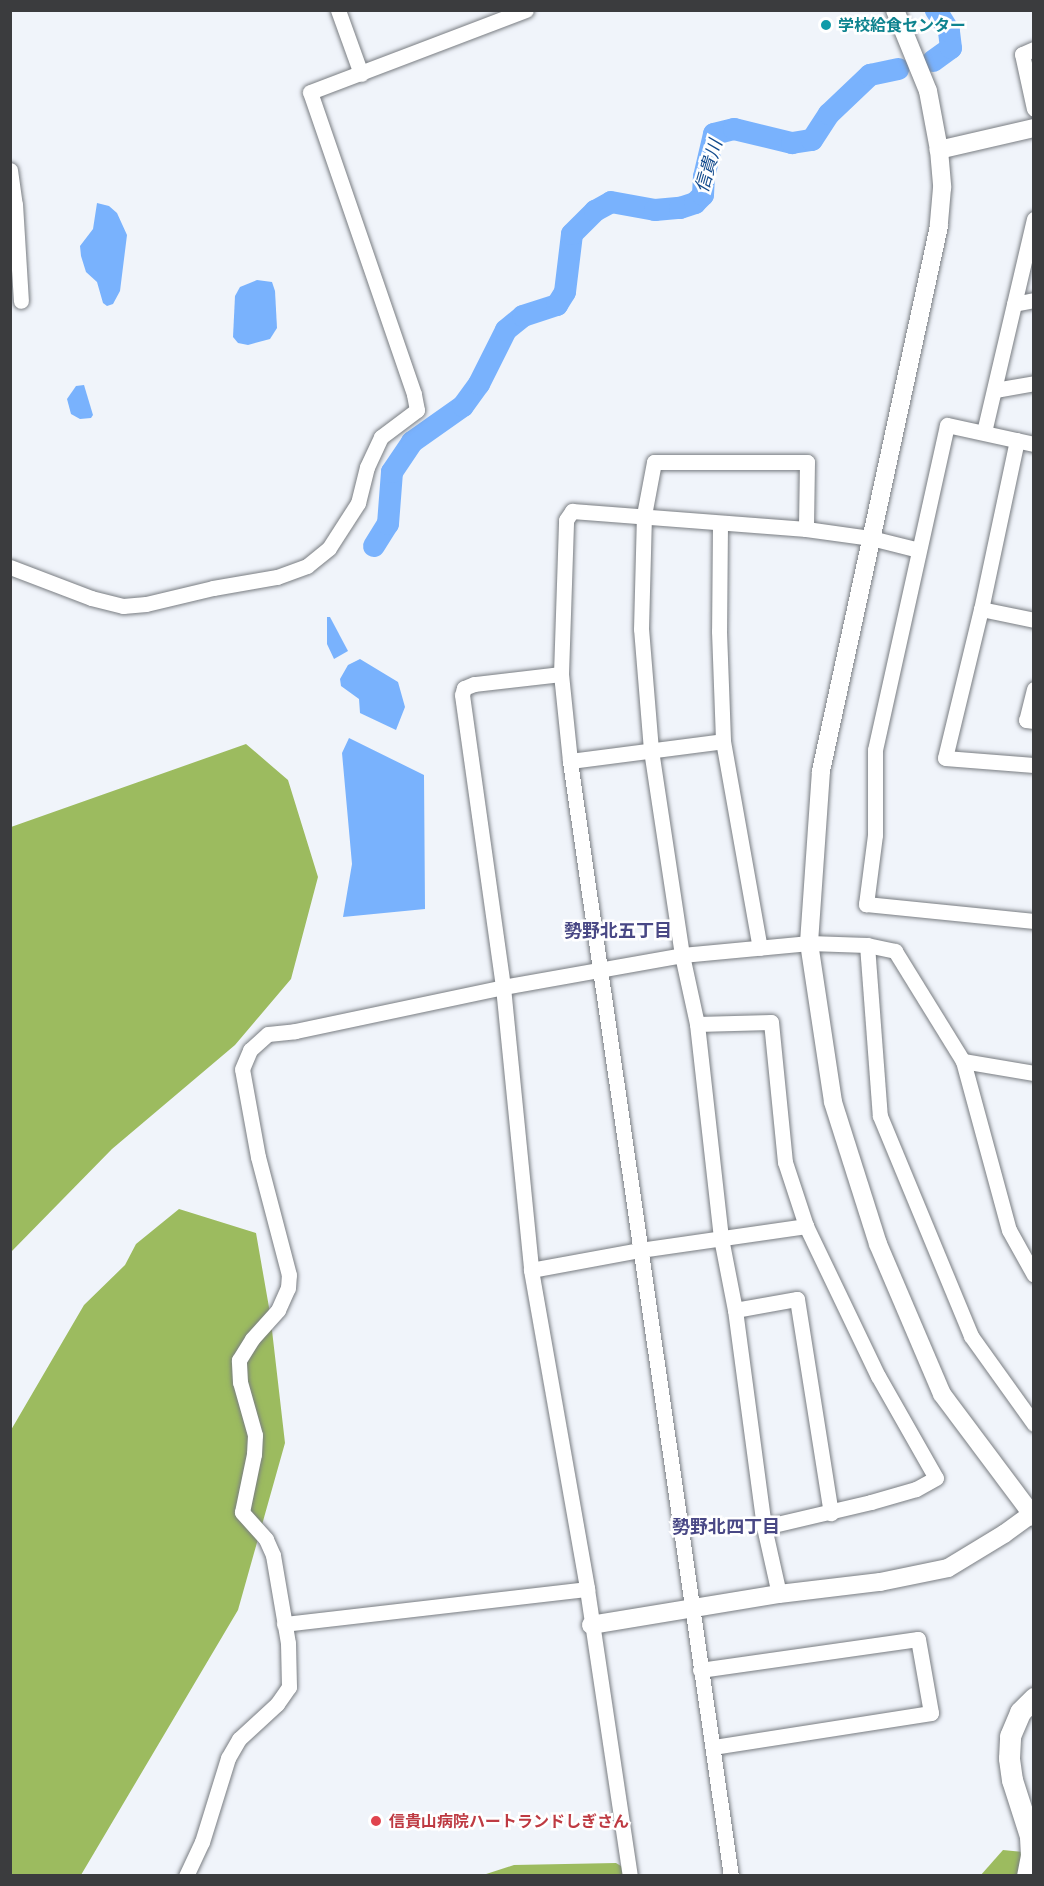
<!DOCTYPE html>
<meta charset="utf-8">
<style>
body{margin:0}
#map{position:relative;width:1044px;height:1886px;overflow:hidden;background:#f0f4fa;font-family:Manrope,"Noto Sans JP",sans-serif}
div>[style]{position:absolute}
.forest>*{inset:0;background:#9cbb5f}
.water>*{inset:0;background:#79b2fd}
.river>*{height:22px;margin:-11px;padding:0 11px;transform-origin:11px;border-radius:11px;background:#79b2fd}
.roads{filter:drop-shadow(0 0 2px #797d82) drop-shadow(0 0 2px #797d82)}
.minor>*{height:15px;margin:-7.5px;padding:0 7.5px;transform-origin:7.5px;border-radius:7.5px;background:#fff}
.tertiary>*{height:18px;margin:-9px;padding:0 9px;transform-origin:9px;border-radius:9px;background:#fff}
.secondary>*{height:21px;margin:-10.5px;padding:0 10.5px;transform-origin:10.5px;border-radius:10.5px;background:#fff}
.dots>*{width:16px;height:16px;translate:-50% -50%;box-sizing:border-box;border:3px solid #fff;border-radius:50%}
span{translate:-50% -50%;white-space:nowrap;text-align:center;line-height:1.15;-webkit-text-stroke:5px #fff;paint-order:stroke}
.culture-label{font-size:16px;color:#0d838f;font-weight:700}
.left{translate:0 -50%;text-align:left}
.health-label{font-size:16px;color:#be3a42;font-weight:700}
.water-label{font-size:18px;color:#144c8e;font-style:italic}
.neighbourhood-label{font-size:18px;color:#494885;font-weight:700}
.frame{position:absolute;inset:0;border:12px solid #3b3c3e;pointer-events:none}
</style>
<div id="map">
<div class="forest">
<i style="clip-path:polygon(246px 744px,288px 780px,318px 877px,291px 979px,235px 1045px,112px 1149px,11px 1252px,11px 827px)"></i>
<i style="clip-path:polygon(179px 1209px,256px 1233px,270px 1313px,285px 1443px,238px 1610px,81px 1875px,11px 1876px,11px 1430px,84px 1305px,125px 1265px,136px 1244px)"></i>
<i style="clip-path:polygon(1003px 1850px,1033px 1853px,1033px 1875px,980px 1876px)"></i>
<i style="clip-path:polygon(616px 1863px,636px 1875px,480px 1876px,514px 1865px)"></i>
</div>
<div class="water">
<i style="clip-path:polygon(97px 203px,109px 206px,117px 213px,127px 235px,120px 291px,113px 304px,107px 306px,103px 303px,97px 282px,86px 272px,81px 256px,80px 246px,93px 229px)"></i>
<i style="clip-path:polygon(257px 280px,272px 282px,275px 291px,277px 328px,270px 339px,248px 345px,238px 343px,233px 337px,235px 296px,240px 287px)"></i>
<i style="clip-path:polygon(84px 385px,93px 415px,91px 418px,80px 419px,71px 414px,67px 399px,76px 386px)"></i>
<i style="clip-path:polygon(327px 617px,330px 617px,348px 651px,334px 659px,327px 644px)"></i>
<i style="clip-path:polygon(360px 659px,398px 682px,405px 707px,396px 730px,360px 713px,359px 699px,341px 686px,340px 679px,348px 665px)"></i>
<i style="clip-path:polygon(349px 738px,424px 775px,425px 909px,343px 917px,352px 864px,342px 753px)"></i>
</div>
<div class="river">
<i style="left:933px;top:61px;width:22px;rotate:-36deg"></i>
<i style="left:951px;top:48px;width:17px;rotate:-97deg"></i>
<i style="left:949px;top:31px;width:25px;rotate:-122deg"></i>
<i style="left:374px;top:546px;width:26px;rotate:-58deg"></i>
<i style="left:388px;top:524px;width:52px;rotate:-85.6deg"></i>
<i style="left:392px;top:472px;width:36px;rotate:-56deg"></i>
<i style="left:412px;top:442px;width:62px;rotate:-35.2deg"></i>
<i style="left:463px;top:406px;width:27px;rotate:-54deg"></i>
<i style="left:479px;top:384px;width:60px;rotate:-63.4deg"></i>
<i style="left:506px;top:330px;width:22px;rotate:-39deg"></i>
<i style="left:523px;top:316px;width:36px;rotate:-18deg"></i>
<i style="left:557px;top:305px;width:15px;rotate:-58deg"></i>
<i style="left:565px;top:292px;width:58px;rotate:-83.1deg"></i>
<i style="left:572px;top:234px;width:33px;rotate:-45deg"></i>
<i style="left:595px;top:211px;width:18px;rotate:-29deg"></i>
<i style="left:611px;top:202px;width:45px;rotate:10.3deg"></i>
<i style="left:655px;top:210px;width:25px;rotate:-5deg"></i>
<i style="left:680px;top:208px;width:16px;rotate:-18deg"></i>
<i style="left:695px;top:203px;width:11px;rotate:-45deg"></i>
<i style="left:703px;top:195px;width:18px;rotate:-87deg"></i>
<i style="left:704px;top:177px;width:44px;rotate:-76.9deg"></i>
<i style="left:714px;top:134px;width:21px;rotate:-14deg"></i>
<i style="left:734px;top:129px;width:60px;rotate:13.6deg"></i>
<i style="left:792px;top:143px;width:20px;rotate:-9deg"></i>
<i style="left:812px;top:140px;width:31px;rotate:-57deg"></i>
<i style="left:829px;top:114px;width:57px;rotate:-43.6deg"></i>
<i style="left:870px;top:75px;width:29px;rotate:-12deg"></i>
</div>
<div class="roads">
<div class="minor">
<i style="left:338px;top:10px;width:68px;rotate:70.2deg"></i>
<i style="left:1034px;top:49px;width:13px;rotate:157deg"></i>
<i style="left:1022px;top:54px;width:56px;rotate:77.7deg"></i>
<i style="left:10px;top:170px;width:34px;rotate:82deg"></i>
<i style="left:15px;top:204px;width:97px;rotate:86.5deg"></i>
<i style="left:1014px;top:304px;width:20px;rotate:-11deg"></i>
<i style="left:995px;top:390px;width:40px;rotate:-10deg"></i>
<i style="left:984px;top:432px;width:219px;rotate:-76.8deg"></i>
<i style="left:1017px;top:440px;width:173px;rotate:102deg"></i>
<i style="left:981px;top:609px;width:153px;rotate:103.6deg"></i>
<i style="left:945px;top:758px;width:89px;rotate:4.5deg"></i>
<i style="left:1034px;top:444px;width:89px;rotate:-167.7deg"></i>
<i style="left:947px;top:425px;width:333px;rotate:102.5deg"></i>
<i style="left:875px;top:750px;width:85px;rotate:90deg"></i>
<i style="left:875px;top:835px;width:70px;rotate:97.4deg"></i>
<i style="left:866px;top:904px;width:169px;rotate:5.8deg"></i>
<i style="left:720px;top:524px;width:107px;rotate:90.5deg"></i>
<i style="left:719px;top:631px;width:110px;rotate:87.9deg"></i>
<i style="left:723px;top:741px;width:210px;rotate:79.9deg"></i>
<i style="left:10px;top:567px;width:87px;rotate:20.9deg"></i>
<i style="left:91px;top:598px;width:33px;rotate:14deg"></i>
<i style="left:123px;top:606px;width:23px;rotate:-5deg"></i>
<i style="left:146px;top:604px;width:69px;rotate:-13.4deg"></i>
<i style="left:213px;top:588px;width:65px;rotate:-9.8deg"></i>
<i style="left:277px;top:577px;width:32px;rotate:-20deg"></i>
<i style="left:307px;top:566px;width:28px;rotate:-39deg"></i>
<i style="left:329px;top:548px;width:54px;rotate:-57.2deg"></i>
<i style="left:358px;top:503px;width:37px;rotate:-76deg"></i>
<i style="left:367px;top:467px;width:33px;rotate:-65deg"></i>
<i style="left:381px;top:437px;width:45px;rotate:-36.9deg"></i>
<i style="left:417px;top:410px;width:16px;rotate:-101deg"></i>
<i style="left:414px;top:394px;width:319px;rotate:-109deg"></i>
<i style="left:310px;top:92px;width:231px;rotate:-20.8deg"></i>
<i style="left:981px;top:609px;width:54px;rotate:11.7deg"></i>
<i style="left:561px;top:674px;width:88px;rotate:173.4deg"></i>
<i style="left:474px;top:684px;width:11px;rotate:158deg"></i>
<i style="left:464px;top:688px;width:7px;rotate:106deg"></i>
<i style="left:462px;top:695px;width:295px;rotate:82deg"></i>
<i style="left:503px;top:987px;width:284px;rotate:84.3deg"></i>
<i style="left:531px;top:1270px;width:324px;rotate:80deg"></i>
<i style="left:587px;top:1589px;width:290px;rotate:81.5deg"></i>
<i style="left:1034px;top:689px;width:32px;rotate:104deg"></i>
<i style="left:1026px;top:720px;width:8px;rotate:7deg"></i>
<i style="left:570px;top:761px;width:154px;rotate:-7.4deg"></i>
<i style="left:867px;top:945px;width:171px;rotate:85.7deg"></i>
<i style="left:880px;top:1116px;width:238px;rotate:67.5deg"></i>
<i style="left:971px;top:1336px;width:108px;rotate:54.4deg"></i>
<i style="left:697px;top:1024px;width:74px;rotate:-1.5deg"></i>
<i style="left:771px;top:1022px;width:141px;rotate:84.3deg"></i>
<i style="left:785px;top:1162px;width:67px;rotate:71.8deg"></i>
<i style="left:806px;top:1226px;width:166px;rotate:64.4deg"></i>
<i style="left:878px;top:1376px;width:117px;rotate:60.4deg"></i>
<i style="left:936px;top:1478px;width:23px;rotate:151deg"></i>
<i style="left:916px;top:1489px;width:47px;rotate:163.9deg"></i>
<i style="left:871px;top:1502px;width:110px;rotate:166.8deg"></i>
<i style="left:963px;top:1061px;width:72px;rotate:9.6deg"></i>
<i style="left:531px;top:1270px;width:111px;rotate:-10.4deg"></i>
<i style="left:640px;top:1250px;width:168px;rotate:-8.2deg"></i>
<i style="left:735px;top:1310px;width:63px;rotate:-10.1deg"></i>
<i style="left:797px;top:1299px;width:217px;rotate:81deg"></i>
<i style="left:779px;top:1594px;width:69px;rotate:-102.6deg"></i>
<i style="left:764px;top:1527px;width:219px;rotate:-97.6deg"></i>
<i style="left:735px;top:1310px;width:73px;rotate:-101deg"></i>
<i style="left:721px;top:1238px;width:215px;rotate:-96.4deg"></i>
<i style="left:697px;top:1024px;width:71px;rotate:-102.3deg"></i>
<i style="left:682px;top:955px;width:207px;rotate:-98.6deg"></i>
<i style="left:651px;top:750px;width:121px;rotate:-94.7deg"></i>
<i style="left:641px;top:629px;width:114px;rotate:-88.5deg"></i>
<i style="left:644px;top:515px;width:54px;rotate:-79.3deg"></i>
<i style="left:654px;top:462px;width:153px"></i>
<i style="left:807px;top:462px;width:67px;rotate:90.9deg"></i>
<i style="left:284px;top:1624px;width:305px;rotate:-6.6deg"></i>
<i style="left:700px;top:1670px;width:220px;rotate:-8.1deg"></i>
<i style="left:918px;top:1639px;width:75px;rotate:80deg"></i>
<i style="left:931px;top:1713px;width:221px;rotate:171.1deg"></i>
<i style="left:186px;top:1876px;width:38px;rotate:-65deg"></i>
<i style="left:202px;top:1842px;width:88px;rotate:-72.8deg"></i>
<i style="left:228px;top:1758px;width:22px;rotate:-60deg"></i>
<i style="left:239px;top:1739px;width:52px;rotate:-42.6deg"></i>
<i style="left:277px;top:1704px;width:21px;rotate:-55deg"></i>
<i style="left:289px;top:1687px;width:44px;rotate:-91.3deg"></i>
<i style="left:288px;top:1643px;width:89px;rotate:-99.7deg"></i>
<i style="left:273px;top:1555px;width:17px;rotate:-114deg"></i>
<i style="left:266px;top:1539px;width:36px;rotate:-132deg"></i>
<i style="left:242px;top:1512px;width:59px;rotate:-78.3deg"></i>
<i style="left:254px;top:1454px;width:19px;rotate:-87deg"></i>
<i style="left:255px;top:1435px;width:55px;rotate:-105.8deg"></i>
<i style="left:240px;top:1382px;width:22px;rotate:-93deg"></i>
<i style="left:239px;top:1360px;width:25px;rotate:-58deg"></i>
<i style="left:252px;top:1339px;width:39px;rotate:-48deg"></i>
<i style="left:278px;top:1310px;width:24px;rotate:-66deg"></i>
<i style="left:288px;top:1288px;width:13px;rotate:-86deg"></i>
<i style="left:289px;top:1275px;width:122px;rotate:-104.7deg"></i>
<i style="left:258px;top:1157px;width:89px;rotate:-100.3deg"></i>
<i style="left:242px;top:1069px;width:21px;rotate:-67deg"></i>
<i style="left:250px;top:1050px;width:24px;rotate:-42deg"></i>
<i style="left:268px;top:1034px;width:27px;rotate:-6deg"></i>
<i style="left:295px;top:1031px;width:213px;rotate:-11.9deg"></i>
<i style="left:503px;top:987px;width:182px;rotate:-10.1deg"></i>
<i style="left:682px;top:955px;width:128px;rotate:-5.4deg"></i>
<i style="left:809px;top:943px;width:58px;rotate:2deg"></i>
<i style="left:867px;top:945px;width:29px;rotate:12deg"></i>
<i style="left:895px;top:951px;width:129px;rotate:58.3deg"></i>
<i style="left:963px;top:1061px;width:175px;rotate:74.8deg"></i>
<i style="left:1009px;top:1230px;width:51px;rotate:60.9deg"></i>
<i style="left:731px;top:1876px;width:1127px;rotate:-98.22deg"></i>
<i style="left:570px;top:761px;width:87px;rotate:-95.9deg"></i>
<i style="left:561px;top:674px;width:154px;rotate:-88.1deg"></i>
<i style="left:566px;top:520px;width:11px;rotate:-56deg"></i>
<i style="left:572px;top:511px;width:235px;rotate:4.4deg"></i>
<i style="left:806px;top:529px;width:66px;rotate:7.9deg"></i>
<i style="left:871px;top:538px;width:49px;rotate:14deg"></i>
</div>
<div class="tertiary">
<i style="left:895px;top:10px;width:87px;rotate:67.8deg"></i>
<i style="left:928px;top:91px;width:60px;rotate:79.4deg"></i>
<i style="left:1034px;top:128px;width:98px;rotate:167deg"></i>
<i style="left:939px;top:150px;width:38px;rotate:85deg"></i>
<i style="left:942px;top:188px;width:38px;rotate:95deg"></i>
<i style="left:939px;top:226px;width:558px;rotate:102.22deg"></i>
<i style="left:821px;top:771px;width:172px;rotate:94deg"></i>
<i style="left:809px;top:943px;width:161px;rotate:81.4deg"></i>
<i style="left:833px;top:1102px;width:149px;rotate:72.4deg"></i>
<i style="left:878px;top:1244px;width:163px;rotate:66.9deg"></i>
<i style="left:942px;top:1394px;width:154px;rotate:53.2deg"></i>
<i style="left:591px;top:1625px;width:191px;rotate:-9.4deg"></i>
<i style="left:779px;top:1594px;width:102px;rotate:-6.8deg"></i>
<i style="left:880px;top:1582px;width:69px;rotate:-11.6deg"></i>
<i style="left:948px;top:1568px;width:66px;rotate:-31.3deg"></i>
<i style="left:1004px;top:1534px;width:37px;rotate:-36deg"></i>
</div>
<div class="secondary">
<i style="left:1027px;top:1876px;width:20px;rotate:-79deg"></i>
<i style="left:1031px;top:1856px;width:20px;rotate:-93deg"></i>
<i style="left:1030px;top:1836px;width:59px;rotate:-107.8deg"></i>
<i style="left:1012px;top:1780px;width:22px;rotate:-98deg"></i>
<i style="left:1009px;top:1758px;width:22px;rotate:-87deg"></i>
<i style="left:1010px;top:1736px;width:26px;rotate:-67deg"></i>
<i style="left:1020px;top:1712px;width:20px;rotate:-45deg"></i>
</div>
</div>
<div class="dots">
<i style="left:826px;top:25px;background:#0f9aa8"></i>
<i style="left:376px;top:1821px;background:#e0444e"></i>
</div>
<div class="culture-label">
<span class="left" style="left:838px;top:25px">学校給食センター</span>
</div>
<div class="health-label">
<span class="left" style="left:389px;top:1821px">信貴山病院ハートランドしぎさん</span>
</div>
<div class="water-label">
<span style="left:708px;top:166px;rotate:-74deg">信貴川</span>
</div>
<div class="neighbourhood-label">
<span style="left:618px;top:930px">勢野北五丁目</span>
<span style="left:726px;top:1526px">勢野北四丁目</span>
</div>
<div class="frame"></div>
</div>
